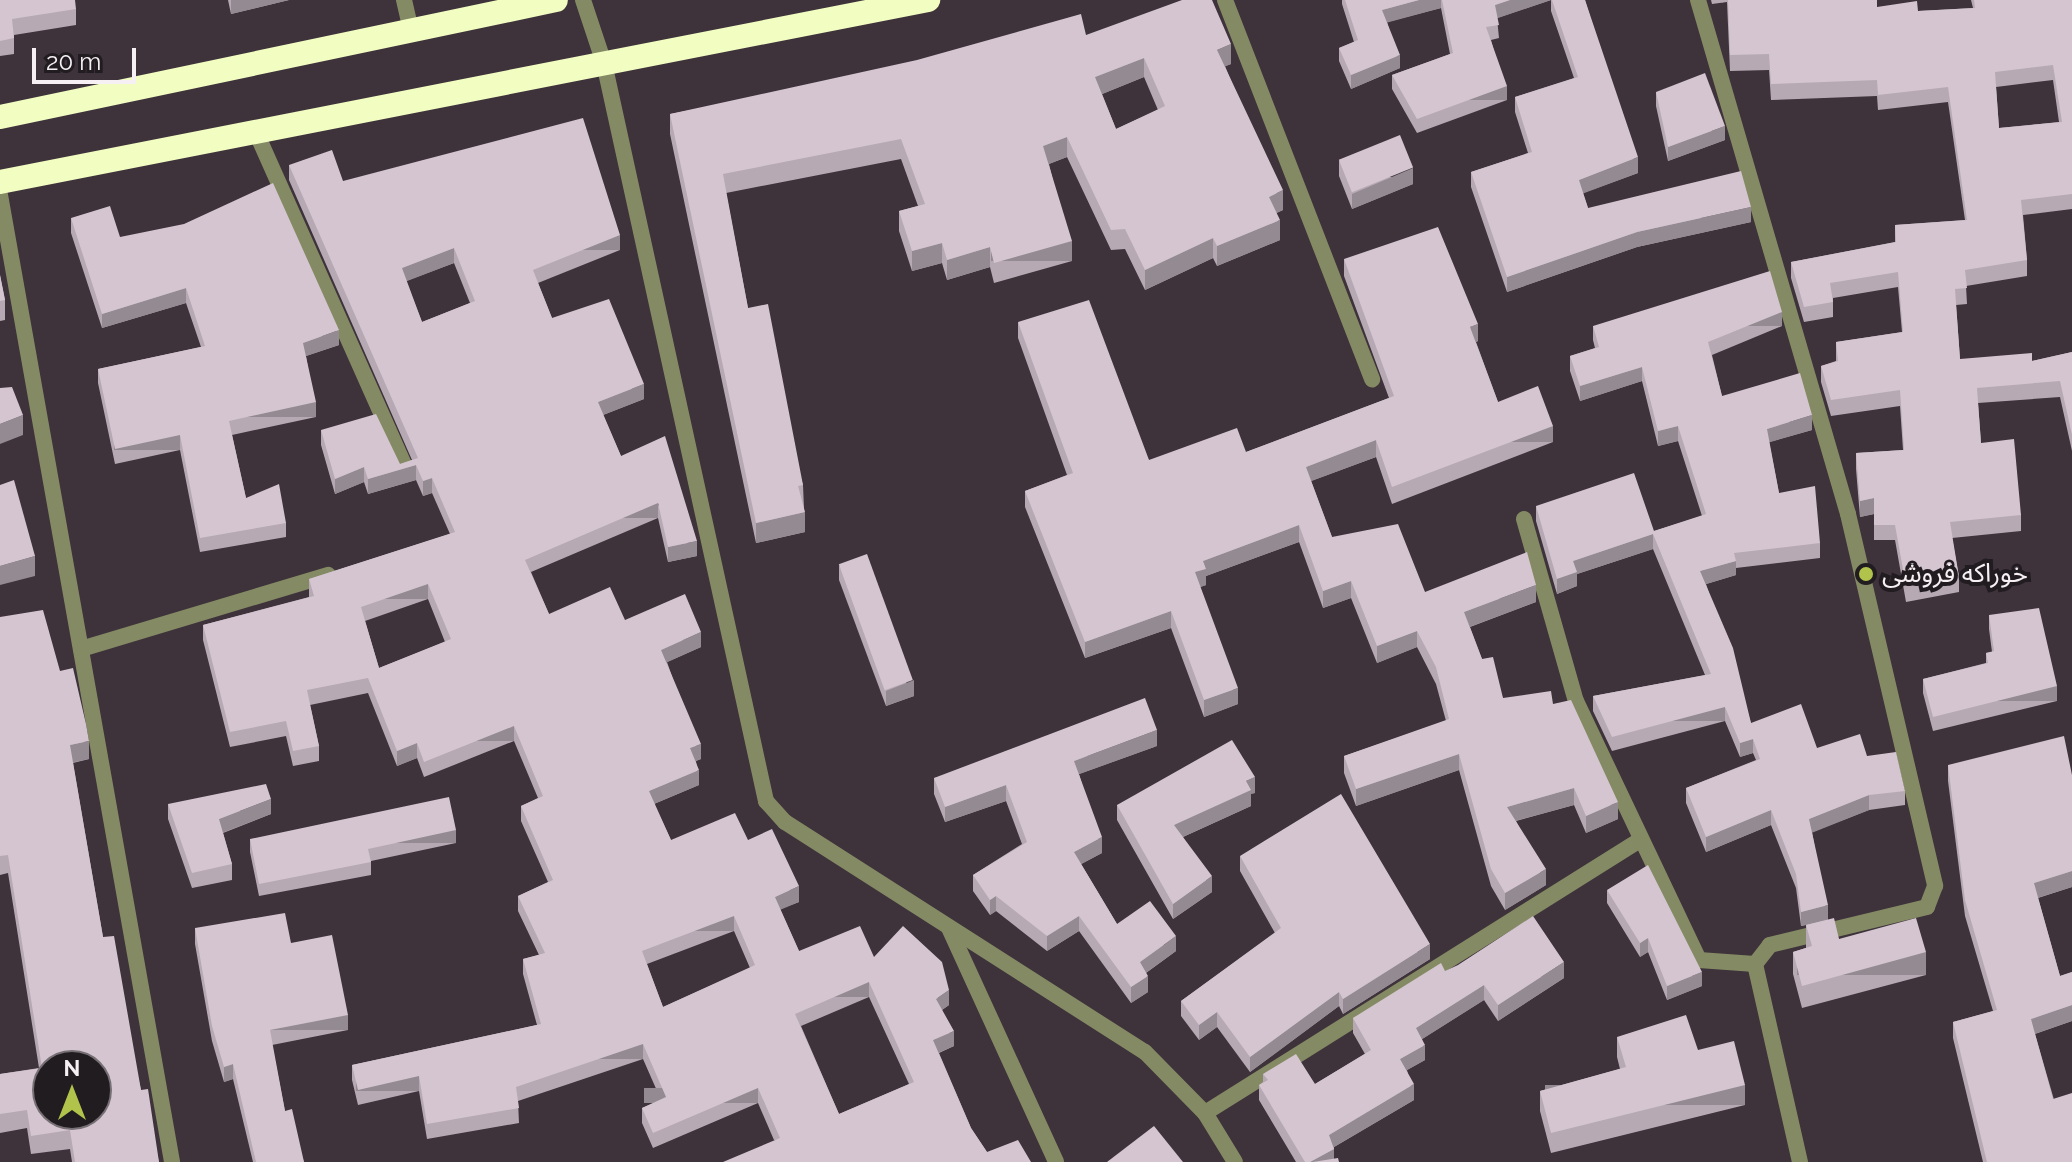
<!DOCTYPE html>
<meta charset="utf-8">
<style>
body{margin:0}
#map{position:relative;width:2072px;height:1162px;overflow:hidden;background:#3e323b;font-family:Raleway,"Noto Sans Arabic",sans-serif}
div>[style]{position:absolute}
.street>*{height:16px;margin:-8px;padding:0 8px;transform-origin:8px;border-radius:8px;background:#848b64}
.highway>*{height:24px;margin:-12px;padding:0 12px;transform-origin:12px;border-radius:12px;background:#f2fdc2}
.wall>*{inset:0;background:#b6a9b4}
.shaded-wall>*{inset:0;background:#948a92;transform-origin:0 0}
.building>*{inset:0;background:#d4c5d1;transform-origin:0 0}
.dots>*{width:22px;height:22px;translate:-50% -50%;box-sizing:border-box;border:4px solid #211c20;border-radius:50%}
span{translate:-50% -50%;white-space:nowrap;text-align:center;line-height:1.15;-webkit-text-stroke:8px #211c20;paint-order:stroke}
.poi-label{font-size:26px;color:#f6eff4}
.left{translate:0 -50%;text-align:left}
.north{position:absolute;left:32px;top:1050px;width:80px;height:80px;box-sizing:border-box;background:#211c20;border:2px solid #767075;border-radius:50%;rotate:0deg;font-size:22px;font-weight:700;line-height:32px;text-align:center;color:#f6eff4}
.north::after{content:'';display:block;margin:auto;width:28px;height:36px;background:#b2c34c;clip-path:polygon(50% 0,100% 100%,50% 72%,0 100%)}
.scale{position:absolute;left:32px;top:48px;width:104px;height:36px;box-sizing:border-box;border:4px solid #f6eff4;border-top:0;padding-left:10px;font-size:24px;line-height:28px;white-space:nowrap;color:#f6eff4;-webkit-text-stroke:6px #211c20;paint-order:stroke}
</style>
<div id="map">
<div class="street">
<i style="left:404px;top:0;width:32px;rotate:77deg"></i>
<i style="left:583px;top:0;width:66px;rotate:71.6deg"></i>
<i style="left:604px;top:63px;width:756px;rotate:77.62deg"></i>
<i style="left:766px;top:801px;width:28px;rotate:48deg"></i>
<i style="left:785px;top:822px;width:427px;rotate:32.6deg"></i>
<i style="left:1145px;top:1052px;width:86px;rotate:45.5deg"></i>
<i style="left:1205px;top:1113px;width:57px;rotate:58.5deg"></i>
<i style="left:1225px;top:0;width:407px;rotate:68.8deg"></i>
<i style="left:1698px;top:0;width:535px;rotate:73.73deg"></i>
<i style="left:1848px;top:514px;width:382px;rotate:76.8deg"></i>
<i style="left:1935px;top:886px;width:22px;rotate:111deg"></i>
<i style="left:1927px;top:907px;width:162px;rotate:166.4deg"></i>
<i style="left:1770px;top:945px;width:24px;rotate:128deg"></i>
<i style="left:1755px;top:964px;width:203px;rotate:77.2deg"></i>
<i style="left:256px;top:132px;width:371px;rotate:66deg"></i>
<i style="left:0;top:195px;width:982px;rotate:79.91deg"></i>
<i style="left:1524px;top:519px;width:189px;rotate:74.1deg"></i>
<i style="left:1576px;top:701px;width:287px;rotate:64.6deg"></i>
<i style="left:1699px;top:960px;width:56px;rotate:4.1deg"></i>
<i style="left:81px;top:649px;width:258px;rotate:-16.7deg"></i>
<i style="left:949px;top:928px;width:257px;rotate:65.4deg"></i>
<i style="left:1205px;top:1113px;width:514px;rotate:-32.11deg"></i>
</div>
<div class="highway">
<i style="left:0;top:117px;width:568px;rotate:-11.88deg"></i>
<i style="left:0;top:182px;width:946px;rotate:-11.1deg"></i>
</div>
<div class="wall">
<i style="clip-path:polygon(0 0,76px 9px,76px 25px,14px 35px,14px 54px,0 56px)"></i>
<i style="clip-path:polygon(228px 0,289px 0,231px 14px)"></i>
<i style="clip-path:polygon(1342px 0,1585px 0,1638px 173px,1583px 193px,1588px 208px,1751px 222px,1637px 247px,1507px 292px,1471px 187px,1471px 172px,1528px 153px,1515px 112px,1515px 97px,1574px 78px,1551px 11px,1551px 0,1497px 18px,1499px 38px,1491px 40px,1507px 100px,1417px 133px,1392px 89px,1392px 75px,1450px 54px,1441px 8px,1387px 22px,1400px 68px,1351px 89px,1339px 61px,1339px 48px,1354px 42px,1342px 4px)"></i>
<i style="clip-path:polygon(evenodd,1711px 0,1877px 0,1877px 7px,1918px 11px,1973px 8px,1971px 0,2072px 0,2072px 209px,2023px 215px,2027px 260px,2027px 276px,1966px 286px,1967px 304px,1956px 305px,1960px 359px,2032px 361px,2072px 352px,2072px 451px,2060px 397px,1978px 403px,1981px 443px,2021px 515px,2021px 531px,1952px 538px,1959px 577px,1959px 592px,1906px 602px,1895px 540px,1874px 540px,1874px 514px,1860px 517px,1856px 469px,1856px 453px,1903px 450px,1900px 406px,1831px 416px,1821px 382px,1821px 366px,1836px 361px,1836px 342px,1902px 332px,1898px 287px,1833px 298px,1833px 317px,1804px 322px,1791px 278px,1791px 262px,1895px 242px,1895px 225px,1965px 220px,1948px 102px,1878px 110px,1877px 96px,1771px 100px,1769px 70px,1730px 71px,1727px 2px,1712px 4px,1711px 0,2053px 80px,2059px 122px,1999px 128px,1996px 87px,2053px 80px)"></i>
<i style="clip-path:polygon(evenodd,1086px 35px,1231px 64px,1225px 66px,1283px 210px,1276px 213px,1280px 240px,1217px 266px,1213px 258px,1145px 290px,1125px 249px,1111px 250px,1067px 157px,1049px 164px,1072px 261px,994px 283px,990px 267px,947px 280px,942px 263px,912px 271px,899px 231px,899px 211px,918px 206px,901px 159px,726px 193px,748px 308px,803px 485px,805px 532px,756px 543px,670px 134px,670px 114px,1086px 35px,1144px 77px,1158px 110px,1116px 129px,1102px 94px,1144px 77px)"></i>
<i style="clip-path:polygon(1656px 92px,1725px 140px,1668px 161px,1656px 106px)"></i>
<i style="clip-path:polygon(1339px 161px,1413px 184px,1352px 209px,1339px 176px)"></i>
<i style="clip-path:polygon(evenodd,289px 165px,343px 181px,620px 250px,538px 283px,552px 318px,644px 399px,603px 415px,621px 456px,697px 556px,668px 562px,658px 518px,531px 572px,549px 614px,625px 620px,701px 647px,667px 662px,701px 759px,696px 761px,699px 785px,654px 804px,671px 840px,748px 840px,799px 902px,780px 909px,799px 951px,874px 957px,949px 1005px,942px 1010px,954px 1046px,939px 1053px,971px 1128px,987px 1152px,1031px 1162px,774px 1140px,758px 1103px,653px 1148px,642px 1123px,642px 1108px,661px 1100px,643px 1059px,518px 1101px,519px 1123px,427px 1139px,419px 1091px,358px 1105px,352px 1080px,352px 1065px,537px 1025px,523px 974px,523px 959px,539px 955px,518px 911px,518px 896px,548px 882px,521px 821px,521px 806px,538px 798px,514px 741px,424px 777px,417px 758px,397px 766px,368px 693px,310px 705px,319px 746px,319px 761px,293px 766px,286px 736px,230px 747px,203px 640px,203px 625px,309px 597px,309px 579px,450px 534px,432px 493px,423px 496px,416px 480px,368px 494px,364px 482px,335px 494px,321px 445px,321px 430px,400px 464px,412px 460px,289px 180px,289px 165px,454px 263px,470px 303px,422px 322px,406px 281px,454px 263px,289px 165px,428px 599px,445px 642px,379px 668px,365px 621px,428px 599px,289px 165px,734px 931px,750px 968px,663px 1007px,647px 964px,734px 931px,289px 165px,869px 997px,909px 1084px,839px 1114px,801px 1026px,869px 997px)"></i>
<i style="clip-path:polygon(71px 218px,120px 237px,339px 345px,306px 356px,316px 417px,232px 435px,246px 498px,286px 523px,286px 537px,200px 552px,180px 450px,115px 464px,98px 383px,98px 369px,201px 347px,186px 303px,102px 328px,71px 233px)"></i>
<i style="clip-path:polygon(1344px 259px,1478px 341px,1476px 342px,1498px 402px,1553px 442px,1392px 504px,1376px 457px,1311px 481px,1332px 537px,1425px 592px,1536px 602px,1470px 627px,1482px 659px,1503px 698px,1553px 704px,1618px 819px,1586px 833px,1574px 805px,1516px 821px,1546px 885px,1505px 910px,1491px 886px,1459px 770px,1356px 806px,1344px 773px,1344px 756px,1446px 721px,1436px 684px,1417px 647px,1377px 663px,1351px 598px,1323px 608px,1299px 542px,1206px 576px,1206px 585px,1200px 587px,1238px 704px,1204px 717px,1171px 628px,1085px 658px,1025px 507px,1025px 491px,1067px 475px,1018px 338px,1018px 322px,1149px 460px,1246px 452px,1389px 398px,1344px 276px)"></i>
<i style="clip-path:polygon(0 275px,5px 300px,5px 320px,0 321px)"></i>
<i style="clip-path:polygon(1593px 326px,1782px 326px,1712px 355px,1722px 396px,1812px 430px,1769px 442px,1779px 493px,1820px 543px,1820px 558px,1736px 568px,1736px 575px,1706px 584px,1751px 723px,1817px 748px,1867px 756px,1905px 791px,1905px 805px,1869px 810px,1812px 832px,1828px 920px,1839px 939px,1926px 975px,1802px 1008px,1793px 974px,1793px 952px,1806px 948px,1806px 925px,1801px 926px,1796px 888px,1771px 825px,1706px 852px,1686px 803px,1686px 788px,1756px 760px,1753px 753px,1740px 757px,1725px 721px,1612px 751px,1593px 711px,1593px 696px,1705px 675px,1653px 549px,1577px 574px,1577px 586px,1557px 594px,1536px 521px,1536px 506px,1654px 531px,1702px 516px,1678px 441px,1658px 446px,1642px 381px,1580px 401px,1570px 371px,1570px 356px,1595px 348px,1593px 340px)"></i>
<i style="clip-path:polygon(839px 565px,914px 696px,886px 706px,839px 580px)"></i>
<i style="clip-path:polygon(1989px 615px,2057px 701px,1933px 731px,1923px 693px,1923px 679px,1986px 663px,1986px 653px,1992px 652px,1989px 629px)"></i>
<i style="clip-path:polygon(0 617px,60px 671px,89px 759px,73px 763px,103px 937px,159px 1162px,72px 1162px,70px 1149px,31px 1154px,27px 1128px,0 1133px,0 1074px,39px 1068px,8px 873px,0 875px)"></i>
<i style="clip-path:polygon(1157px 746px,1079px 774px,1102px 853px,1081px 864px,1117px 924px,1176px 951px,1146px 973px,1148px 992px,1131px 1003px,1079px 931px,1047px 951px,996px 911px,990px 915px,973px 891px,973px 875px,1022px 844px,1006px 801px,945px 822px,934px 794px,934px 778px)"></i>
<i style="clip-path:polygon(1948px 765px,2072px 775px,2072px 887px,2038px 898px,2060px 976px,2072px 972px,2072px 1021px,2035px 1034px,2072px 1162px,1983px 1162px,1953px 1038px,1953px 1022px,1993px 1011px,1965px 916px,1948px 781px)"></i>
<i style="clip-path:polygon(1255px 793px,1251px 794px,1251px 806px,1183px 837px,1212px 892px,1173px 919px,1117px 820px,1117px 805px)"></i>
<i style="clip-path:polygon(168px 804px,271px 814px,223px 833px,232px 864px,232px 880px,192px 888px,168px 819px)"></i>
<i style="clip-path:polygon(250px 839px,456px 843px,371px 861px,371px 875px,259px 896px,250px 852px)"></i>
<i style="clip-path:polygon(1240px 856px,1430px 959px,1343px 1014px,1339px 1006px,1250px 1072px,1217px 1027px,1199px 1040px,1181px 1016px,1181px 1001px,1275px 933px,1240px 871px)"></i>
<i style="clip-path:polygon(1607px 890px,1702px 986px,1667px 1000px,1648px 952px,1640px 957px,1607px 903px)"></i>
<i style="clip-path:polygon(195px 928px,291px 943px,348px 1030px,272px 1045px,285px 1111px,304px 1162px,253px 1162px,233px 1079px,224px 1082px,212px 1041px,195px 944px)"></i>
<i style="clip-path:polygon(1445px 971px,1564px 978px,1498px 1021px,1484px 1000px,1422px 1039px,1425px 1060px,1407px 1070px,1414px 1100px,1334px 1147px,1334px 1159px,1339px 1162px,1296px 1162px,1259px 1100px,1259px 1085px,1263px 1082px,1263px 1074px,1315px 1084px,1365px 1054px,1353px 1033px,1353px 1018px)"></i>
<i style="clip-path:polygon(1617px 1037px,1745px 1105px,1551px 1153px,1540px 1111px,1540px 1091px,1620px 1069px,1617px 1057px)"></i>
</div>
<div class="shaded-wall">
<i style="clip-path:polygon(231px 0,289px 0,231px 14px)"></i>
<i style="clip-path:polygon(1419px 0,1441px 0,1441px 8px,1382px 24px,1382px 10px)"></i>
<i style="clip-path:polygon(1510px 0,1551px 0,1495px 19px,1495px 5px)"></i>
<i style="clip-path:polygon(1231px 44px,1231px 64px,1217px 70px,1217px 50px)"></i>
<i style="clip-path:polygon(1400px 55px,1400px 68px,1351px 89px,1351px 75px)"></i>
<i style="clip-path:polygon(1144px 58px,1144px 77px,1095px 97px,1095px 77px)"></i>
<i style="left:1507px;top:86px;width:14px;height:96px;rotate:90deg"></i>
<i style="clip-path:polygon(1725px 126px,1725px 140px,1668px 161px,1668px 147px)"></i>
<i style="clip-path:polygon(1067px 137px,1067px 157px,1043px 166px,1043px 146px)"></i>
<i style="clip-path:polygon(1638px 157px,1638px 173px,1579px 195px,1579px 180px)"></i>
<i style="clip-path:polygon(1413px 168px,1413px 184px,1352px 209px,1352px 194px)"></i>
<i style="clip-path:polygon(1283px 190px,1283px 210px,1269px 217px,1269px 197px)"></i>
<i style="clip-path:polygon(1751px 207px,1751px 222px,1637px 247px,1507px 292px,1507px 277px,1637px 232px)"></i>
<i style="clip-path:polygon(1280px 220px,1280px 240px,1217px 266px,1217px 246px)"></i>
<i style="left:620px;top:235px;width:15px;height:94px;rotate:90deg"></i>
<i style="clip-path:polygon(1213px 238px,1213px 258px,1145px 290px,1145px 270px)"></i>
<i style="left:1072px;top:241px;width:20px;height:81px;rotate:90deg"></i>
<i style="clip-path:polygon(942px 243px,942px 263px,912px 271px,912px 251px)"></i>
<i style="clip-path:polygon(990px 247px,990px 267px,947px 280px,947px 260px)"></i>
<i style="clip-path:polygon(454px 248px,454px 263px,402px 283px,402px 268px)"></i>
<i style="clip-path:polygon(186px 288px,186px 303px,102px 328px,102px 314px)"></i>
<i style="left:1782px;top:312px;width:14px;height:80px;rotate:90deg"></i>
<i style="clip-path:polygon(1478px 324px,1478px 341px,1470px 344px,1470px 327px)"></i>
<i style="clip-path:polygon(339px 330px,339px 345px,303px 357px,303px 343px)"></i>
<i style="clip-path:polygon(1642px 367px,1642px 381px,1580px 401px,1580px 386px)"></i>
<i style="clip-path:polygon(644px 384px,644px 399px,598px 417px,598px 402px)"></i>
<i style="left:316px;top:402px;width:15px;height:89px;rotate:90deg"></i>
<i style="clip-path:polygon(23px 415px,23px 435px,0 444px,0 424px)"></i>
<i style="clip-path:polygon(1812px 415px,1812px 430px,1767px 443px,1767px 429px)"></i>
<i style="left:1553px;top:426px;width:16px;height:172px;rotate:90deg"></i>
<i style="clip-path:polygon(1678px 426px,1678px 441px,1658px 446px,1658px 431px)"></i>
<i style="left:180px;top:435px;width:15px;height:66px;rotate:90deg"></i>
<i style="clip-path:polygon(1376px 440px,1376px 457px,1306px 483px,1306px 467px)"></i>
<i style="clip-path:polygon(416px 465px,416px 480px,368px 494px,368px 479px)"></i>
<i style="clip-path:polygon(364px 467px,364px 482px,335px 494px,335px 479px)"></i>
<i style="clip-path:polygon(432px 478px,432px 493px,423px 496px,423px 481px)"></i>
<i style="clip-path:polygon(1874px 498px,1874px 514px,1860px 517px,1860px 501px)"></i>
<i style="left:658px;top:503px;width:15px;height:145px;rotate:90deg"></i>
<i style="clip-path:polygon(805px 512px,805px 532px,756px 543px,756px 523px)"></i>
<i style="clip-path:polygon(1299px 525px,1299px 542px,1206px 576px,1206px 585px,1195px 589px,1195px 572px,1203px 561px)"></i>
<i style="clip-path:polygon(1653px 534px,1653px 549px,1577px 574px,1577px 586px,1557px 594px,1557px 579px,1573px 561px)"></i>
<i style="clip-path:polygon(697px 541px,697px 556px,668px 562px,668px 547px)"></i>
<i style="clip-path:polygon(35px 556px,35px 576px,0 585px,0 566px)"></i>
<i style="clip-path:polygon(1736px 561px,1736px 575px,1700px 586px,1700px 571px)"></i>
<i style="clip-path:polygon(1351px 581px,1351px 598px,1323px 608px,1323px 591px)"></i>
<i style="left:428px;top:584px;width:15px;height:71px;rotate:90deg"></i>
<i style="clip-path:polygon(1536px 585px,1536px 602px,1464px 629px,1464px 612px)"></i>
<i style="clip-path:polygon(1171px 611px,1171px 628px,1085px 658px,1085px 642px)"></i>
<i style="clip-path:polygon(1417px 631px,1417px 647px,1377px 663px,1377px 646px)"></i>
<i style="clip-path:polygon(701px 632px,701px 647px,661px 665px,661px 650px)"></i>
<i style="clip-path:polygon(914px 680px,914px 696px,886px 706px,886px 691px)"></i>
<i style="left:2057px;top:686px;width:15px;height:128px;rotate:90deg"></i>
<i style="clip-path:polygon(1238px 688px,1238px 704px,1204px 717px,1204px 700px)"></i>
<i style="left:1725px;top:707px;width:14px;height:117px;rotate:90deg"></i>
<i style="left:514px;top:726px;width:15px;height:97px;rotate:90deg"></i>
<i style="clip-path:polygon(1157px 730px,1157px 746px,1074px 776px,1074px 761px)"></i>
<i style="clip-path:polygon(1753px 739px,1753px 753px,1740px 757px,1740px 743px)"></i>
<i style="clip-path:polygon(89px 741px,89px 759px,70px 763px,70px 745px)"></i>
<i style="clip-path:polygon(417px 743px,417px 758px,397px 766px,397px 751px)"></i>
<i style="clip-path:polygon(701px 744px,701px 759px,690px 763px,690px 748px)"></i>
<i style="clip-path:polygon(1459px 754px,1459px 770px,1356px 806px,1356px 789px)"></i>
<i style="clip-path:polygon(699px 770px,699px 785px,649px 806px,649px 791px)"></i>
<i style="clip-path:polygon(1255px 777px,1255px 793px,1251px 794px,1251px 806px,1174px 841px,1174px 825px,1246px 781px)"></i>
<i style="clip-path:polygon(1006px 785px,1006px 801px,945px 822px,945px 807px)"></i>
<i style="clip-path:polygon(1574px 788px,1574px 805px,1507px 823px,1507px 807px)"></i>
<i style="clip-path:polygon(1869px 795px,1869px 810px,1809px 834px,1809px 819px)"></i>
<i style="clip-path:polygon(271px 799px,271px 814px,219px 834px,219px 819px)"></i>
<i style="clip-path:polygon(1618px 802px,1618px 819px,1586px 833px,1586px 816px)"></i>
<i style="clip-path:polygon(1771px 810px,1771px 825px,1706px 852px,1706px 837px)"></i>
<i style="left:456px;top:830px;width:13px;height:90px;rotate:90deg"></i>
<i style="clip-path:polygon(1102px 837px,1102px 853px,1074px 868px,1074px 852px)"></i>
<i style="clip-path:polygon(1546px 869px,1546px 885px,1505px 910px,1505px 893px)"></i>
<i style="clip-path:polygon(2072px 871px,2072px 887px,2034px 899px,2034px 883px)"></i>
<i style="clip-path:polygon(1212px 876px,1212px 892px,1173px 919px,1173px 904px)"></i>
<i style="clip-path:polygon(799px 886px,799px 902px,775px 912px,775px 897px)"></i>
<i style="clip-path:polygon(996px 896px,996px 911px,990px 915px,990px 900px)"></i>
<i style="clip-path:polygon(1828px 905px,1828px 920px,1801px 926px,1801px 912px)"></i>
<i style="left:734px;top:916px;width:15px;height:98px;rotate:90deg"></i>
<i style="clip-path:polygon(1079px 916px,1079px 931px,1047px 951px,1047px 936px)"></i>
<i style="clip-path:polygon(1176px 936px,1176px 951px,1140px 977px,1140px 962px)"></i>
<i style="clip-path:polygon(1648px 938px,1648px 952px,1640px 957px,1640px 943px)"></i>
<i style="clip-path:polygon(1430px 944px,1430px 959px,1343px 1014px,1343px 999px)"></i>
<i style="left:1926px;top:952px;width:23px;height:129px;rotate:90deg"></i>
<i style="clip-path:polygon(1564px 962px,1564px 978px,1498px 1021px,1498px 1005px)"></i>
<i style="clip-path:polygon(1702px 972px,1702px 986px,1667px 1000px,1667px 986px)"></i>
<i style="clip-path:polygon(1148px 976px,1148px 992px,1131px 1003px,1131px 987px)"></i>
<i style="left:869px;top:982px;width:15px;height:81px;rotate:90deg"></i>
<i style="clip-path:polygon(1484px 985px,1484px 1000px,1416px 1043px,1416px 1028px)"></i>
<i style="clip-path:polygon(949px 990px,949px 1005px,936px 1014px,936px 999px)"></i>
<i style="clip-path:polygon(1339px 992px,1339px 1006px,1250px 1072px,1250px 1057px)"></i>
<i style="clip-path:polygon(2072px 1005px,2072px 1021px,2031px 1035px,2031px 1019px)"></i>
<i style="clip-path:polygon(1217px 1012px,1217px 1027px,1199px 1040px,1199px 1025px)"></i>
<i style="left:348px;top:1015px;width:15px;height:79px;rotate:90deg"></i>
<i style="clip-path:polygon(954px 1031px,954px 1046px,933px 1055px,933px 1040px)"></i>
<i style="left:643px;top:1044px;width:15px;height:134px;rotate:90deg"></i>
<i style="clip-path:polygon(1425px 1045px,1425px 1060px,1400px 1074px,1400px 1059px)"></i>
<i style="clip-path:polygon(233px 1064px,233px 1079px,224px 1082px,224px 1067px)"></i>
<i style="left:419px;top:1076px;width:15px;height:63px;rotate:90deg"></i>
<i style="clip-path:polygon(1414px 1084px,1414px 1100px,1329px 1150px,1329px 1135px)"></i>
<i style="left:1745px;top:1085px;width:20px;height:200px;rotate:90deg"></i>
<i style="left:758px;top:1088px;width:15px;height:114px;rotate:90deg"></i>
<i style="clip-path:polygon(1334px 1149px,1334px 1162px,1310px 1162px)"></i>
</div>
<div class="building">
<i style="clip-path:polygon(0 0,75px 0,76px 9px,12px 19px,14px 38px,0 41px)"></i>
<i style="clip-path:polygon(evenodd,1182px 0,1212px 0,1231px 44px,1217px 50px,1283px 190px,1269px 197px,1280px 220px,1217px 246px,1213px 238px,1145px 270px,1125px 229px,1111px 230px,1067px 137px,1043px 146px,1072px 241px,994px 263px,990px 247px,947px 260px,942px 243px,912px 251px,899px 211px,925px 204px,901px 139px,723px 174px,748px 308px,768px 304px,803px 485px,798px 486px,805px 512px,756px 523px,670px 114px,917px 60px,1081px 14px,1086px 35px,1182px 0,1144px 58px,1165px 106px,1116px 129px,1095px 77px,1144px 58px)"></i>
<i style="clip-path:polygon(1345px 0,1419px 0,1382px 10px,1400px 55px,1351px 75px,1339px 48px,1358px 40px)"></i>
<i style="clip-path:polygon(1442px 0,1510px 0,1495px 5px,1499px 25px,1486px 27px,1507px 86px,1417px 119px,1392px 75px,1453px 53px)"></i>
<i style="clip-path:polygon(1552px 0,1585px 0,1638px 157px,1579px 180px,1588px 208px,1741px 171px,1751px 207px,1637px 232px,1507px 277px,1471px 172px,1532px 152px,1515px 97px,1578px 77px)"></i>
<i style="clip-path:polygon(evenodd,1728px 0,1877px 0,1877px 7px,1917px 1px,1918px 11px,1975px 8px,1974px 0,2072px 0,2072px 194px,2021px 200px,2027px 260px,1965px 270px,1967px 288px,1955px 289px,1960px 359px,2032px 353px,2032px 361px,2072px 352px,2072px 435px,2060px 381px,1977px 388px,1981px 443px,2014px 439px,2021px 515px,1950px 522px,1959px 577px,1906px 586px,1895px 525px,1874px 525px,1874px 498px,1860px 501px,1856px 453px,1904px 450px,1900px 390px,1831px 400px,1821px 366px,1838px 361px,1836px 342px,1903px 332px,1898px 272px,1830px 283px,1833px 302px,1804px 307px,1791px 262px,1896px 242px,1895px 225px,1967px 220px,1948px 87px,1878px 95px,1877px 80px,1771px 84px,1769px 54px,1730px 55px,1728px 0,2053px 65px,2062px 122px,1999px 128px,1995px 72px,2053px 65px)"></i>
<i style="clip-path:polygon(1705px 73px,1725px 126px,1668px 147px,1656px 92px)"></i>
<i style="clip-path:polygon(evenodd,583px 118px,620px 235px,533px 270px,552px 318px,609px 299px,644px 384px,598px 402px,621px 456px,665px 436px,697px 541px,668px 547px,658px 503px,525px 560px,549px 614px,610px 587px,625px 620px,685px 594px,701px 632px,661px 650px,701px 744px,690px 748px,699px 770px,649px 791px,671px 840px,735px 813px,748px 840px,772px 829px,799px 886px,775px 897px,799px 951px,860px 926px,874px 957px,903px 926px,942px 962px,949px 990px,936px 999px,954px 1031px,933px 1040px,971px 1128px,987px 1152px,1018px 1140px,1031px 1162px,723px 1162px,780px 1138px,758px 1088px,653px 1133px,642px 1108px,666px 1097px,643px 1044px,516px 1087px,519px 1108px,427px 1124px,419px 1076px,358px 1090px,352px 1065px,541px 1024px,523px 959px,545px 953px,518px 896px,553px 880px,521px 806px,543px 796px,514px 726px,424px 762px,417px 743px,397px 751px,368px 678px,307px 690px,319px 746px,293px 751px,286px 721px,230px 732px,203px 625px,314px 596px,309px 579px,455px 532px,432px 478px,423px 481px,416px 465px,368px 479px,364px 467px,335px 479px,321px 430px,376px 414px,400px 464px,418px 458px,289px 165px,332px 150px,343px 181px,583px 118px,454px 248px,475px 301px,422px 322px,402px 268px,454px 248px,583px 118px,428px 584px,451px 639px,379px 668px,361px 607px,428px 584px,583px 118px,734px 916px,755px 965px,663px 1007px,642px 951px,734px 916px,583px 118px,869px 982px,914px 1082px,839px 1114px,795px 1014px,869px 982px)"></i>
<i style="left:1400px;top:135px;width:35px;height:66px;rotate:68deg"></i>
<i style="clip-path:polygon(273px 183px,339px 330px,303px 343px,316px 402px,229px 421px,246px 498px,279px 484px,286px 523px,200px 538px,180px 435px,115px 449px,98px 369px,205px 346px,186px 288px,102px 314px,71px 218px,110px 206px,120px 237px,184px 224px)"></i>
<i style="clip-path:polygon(1438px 227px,1478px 324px,1470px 327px,1498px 402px,1538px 386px,1553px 426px,1392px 487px,1376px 440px,1306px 467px,1332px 537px,1398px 524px,1425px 592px,1527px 552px,1536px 585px,1464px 612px,1482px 659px,1493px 657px,1503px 698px,1551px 691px,1553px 704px,1571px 700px,1618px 802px,1586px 816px,1574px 788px,1507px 807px,1546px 869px,1505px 893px,1491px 869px,1459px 754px,1356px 789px,1344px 756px,1449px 719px,1436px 667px,1417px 631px,1377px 646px,1351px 581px,1323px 591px,1299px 525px,1203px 561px,1206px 569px,1195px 572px,1238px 688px,1204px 700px,1171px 611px,1085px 642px,1025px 491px,1073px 473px,1018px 322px,1089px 300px,1149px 460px,1237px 428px,1246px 452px,1394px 396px,1344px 259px)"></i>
<i style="clip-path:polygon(1770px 271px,1782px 312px,1708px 342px,1722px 396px,1800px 373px,1812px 415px,1767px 429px,1779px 493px,1815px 486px,1820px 543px,1734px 553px,1736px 561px,1700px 571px,1733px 648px,1751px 723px,1801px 704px,1817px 748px,1860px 734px,1867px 756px,1896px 752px,1905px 791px,1869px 795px,1809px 819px,1828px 905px,1801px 912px,1796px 874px,1771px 810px,1706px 837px,1686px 788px,1760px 759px,1753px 739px,1740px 743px,1725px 707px,1612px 737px,1593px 696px,1711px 674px,1653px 534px,1573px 561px,1577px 572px,1557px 579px,1536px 506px,1634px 473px,1654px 531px,1706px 514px,1678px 426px,1658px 431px,1642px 367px,1580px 386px,1570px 356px,1599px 347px,1593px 326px)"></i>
<i style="clip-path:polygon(0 275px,5px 300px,0 301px)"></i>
<i style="clip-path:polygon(12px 387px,23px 415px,0 424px,0 388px)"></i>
<i style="clip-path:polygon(14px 480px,35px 556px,0 566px,0 485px)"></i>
<i style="left:867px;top:554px;width:134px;height:30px;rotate:70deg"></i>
<i style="clip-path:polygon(2039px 608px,2057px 686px,1933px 717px,1923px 679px,1988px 663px,1986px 653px,1994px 651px,1989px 615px)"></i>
<i style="clip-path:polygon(evenodd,43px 610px,60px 671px,73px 668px,86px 724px,89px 741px,70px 745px,103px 937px,114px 936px,141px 1090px,148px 1089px,159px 1162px,75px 1162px,70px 1130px,31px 1136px,27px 1110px,0 1114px,0 1074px,42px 1068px,8px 855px,0 856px,0 617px,43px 610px,48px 1066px,96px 1066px,96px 1114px,48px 1114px,48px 1066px)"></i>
<i style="clip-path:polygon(1145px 698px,1157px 730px,1074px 761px,1102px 837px,1074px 852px,1117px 924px,1150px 901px,1176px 936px,1140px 962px,1148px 976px,1131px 987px,1079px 916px,1047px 936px,996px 896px,990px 900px,973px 875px,1027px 842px,1006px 785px,945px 807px,934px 778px)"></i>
<i style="clip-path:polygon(2064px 736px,2072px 775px,2072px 871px,2034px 883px,2060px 976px,2072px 972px,2072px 1005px,2031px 1019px,2053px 1099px,2072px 1093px,2072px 1162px,1987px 1162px,1953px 1022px,1997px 1010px,1965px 900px,1948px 765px)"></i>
<i style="clip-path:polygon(1232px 740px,1255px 777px,1246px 781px,1251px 790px,1174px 825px,1212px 876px,1173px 904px,1117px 805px)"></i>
<i style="clip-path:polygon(266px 784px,271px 799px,219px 819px,232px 864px,192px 873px,168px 804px)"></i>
<i style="clip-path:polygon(1341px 794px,1430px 944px,1343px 999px,1339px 992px,1250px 1057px,1217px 1012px,1199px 1025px,1181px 1001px,1281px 928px,1240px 856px)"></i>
<i style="clip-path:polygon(449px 797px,456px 830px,368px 849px,371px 862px,259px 884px,250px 839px)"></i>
<i style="clip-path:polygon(1648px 865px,1702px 972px,1667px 986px,1648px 938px,1640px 943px,1607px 890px)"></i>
<i style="clip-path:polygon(285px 913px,291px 943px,332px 935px,348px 1015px,270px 1030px,285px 1111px,292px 1109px,304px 1162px,256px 1162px,233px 1064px,224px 1067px,212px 1026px,195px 928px)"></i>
<i style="clip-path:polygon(1533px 916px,1564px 962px,1498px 1005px,1484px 985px,1416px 1028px,1425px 1045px,1400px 1059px,1414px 1084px,1329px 1135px,1334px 1149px,1310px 1162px,1305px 1162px,1259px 1085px,1268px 1080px,1263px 1074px,1296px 1054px,1315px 1084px,1371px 1050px,1353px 1018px,1441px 963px,1445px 971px,1458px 965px)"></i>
<i style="clip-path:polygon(1834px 918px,1839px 939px,1916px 918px,1926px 952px,1802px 986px,1793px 952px,1812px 946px,1806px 925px)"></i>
<i style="clip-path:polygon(1686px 1015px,1698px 1050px,1734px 1041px,1745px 1085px,1551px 1133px,1540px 1091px,1626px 1067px,1617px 1037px)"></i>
<i style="clip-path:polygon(1154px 1126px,1183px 1162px,1107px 1162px)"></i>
<i style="clip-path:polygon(1338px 1158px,1339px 1162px,1313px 1162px)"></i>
</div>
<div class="dots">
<i style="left:1866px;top:574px;background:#b2c34c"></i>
</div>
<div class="poi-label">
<span class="left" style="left:1882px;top:574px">خوراکه فروشی</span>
</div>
<div class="north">N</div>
<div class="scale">20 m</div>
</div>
